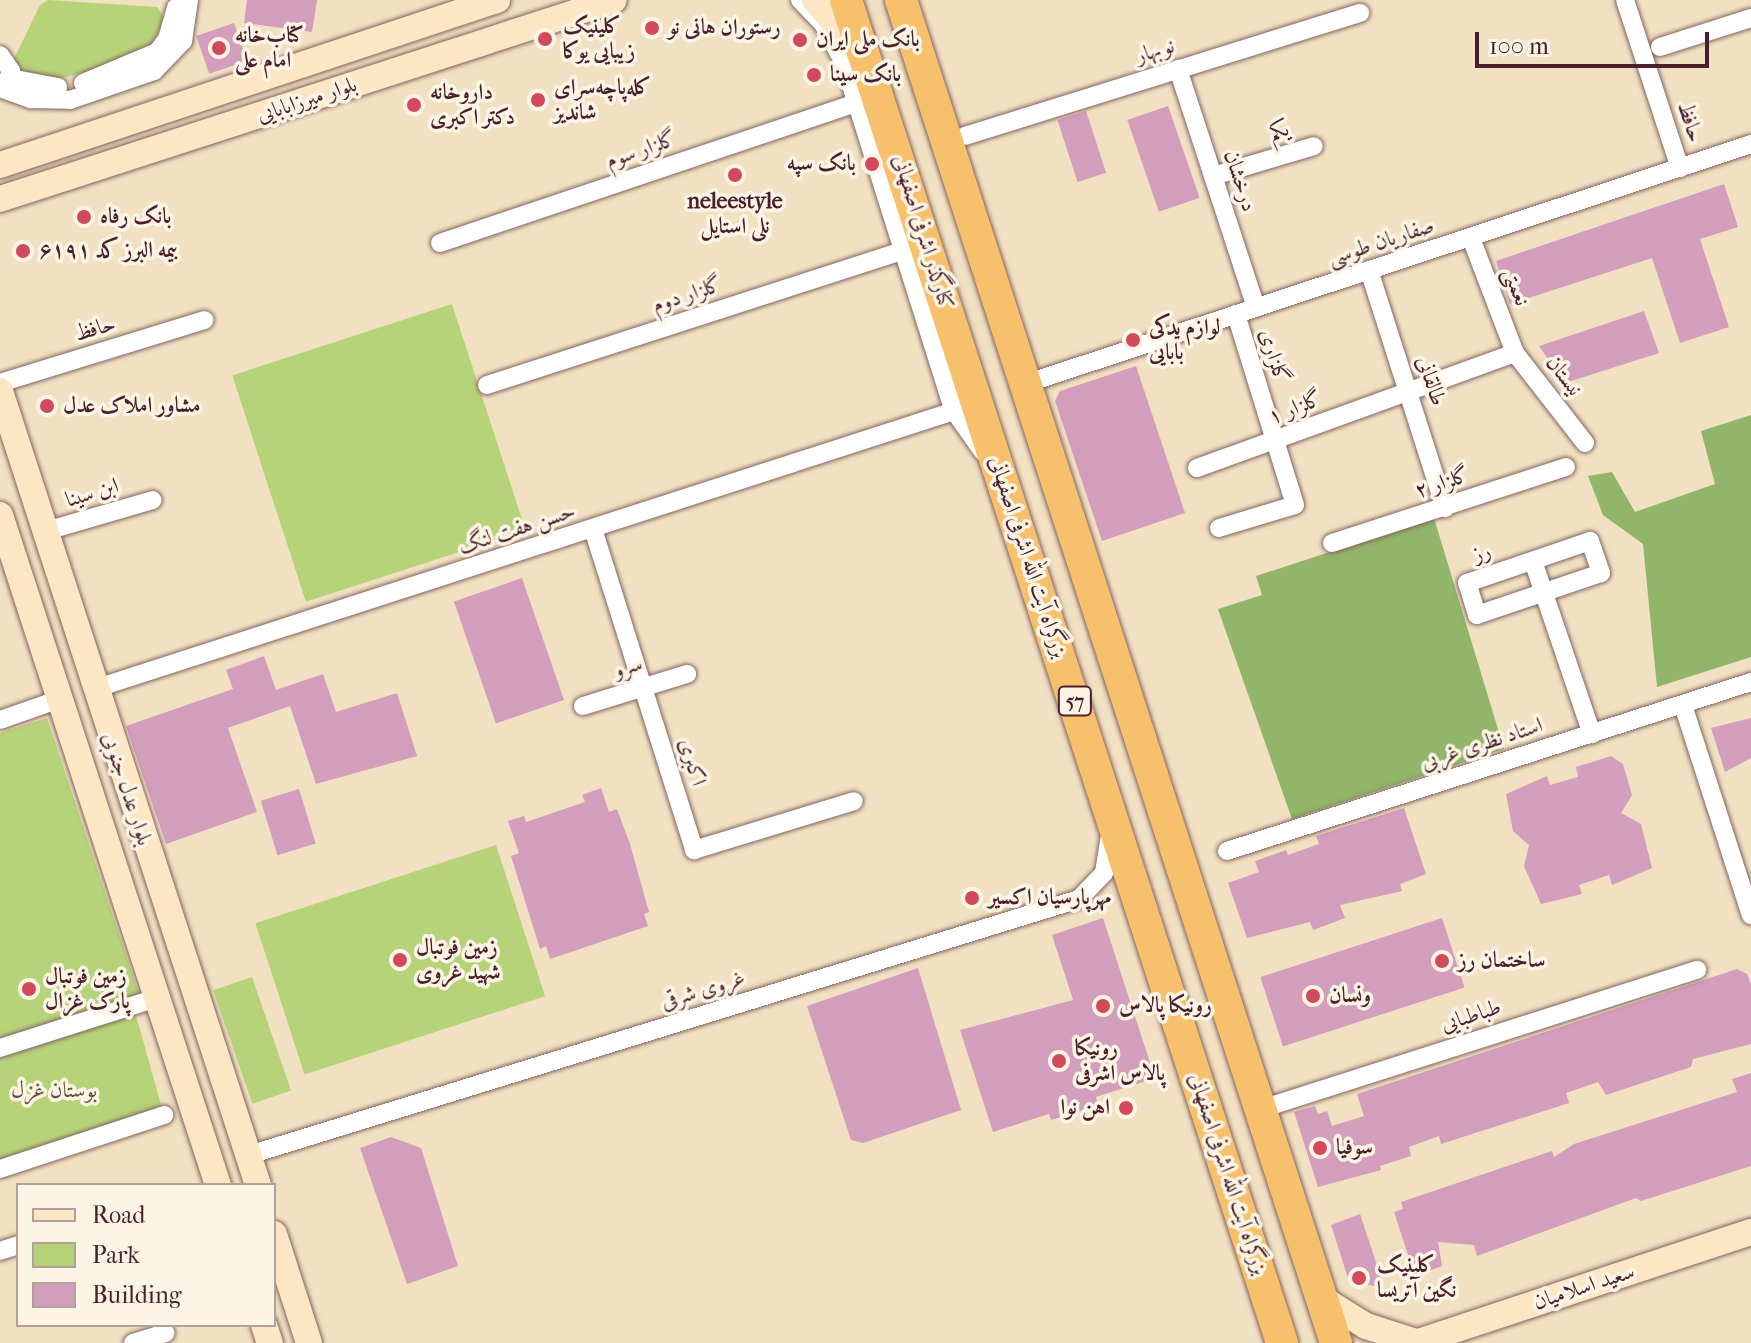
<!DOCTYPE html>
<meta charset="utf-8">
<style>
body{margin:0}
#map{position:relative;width:1751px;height:1343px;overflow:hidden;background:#f1e1c2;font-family:"IM FELL French Canon",Amiri,serif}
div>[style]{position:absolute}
.green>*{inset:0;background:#b7d379;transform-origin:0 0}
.forest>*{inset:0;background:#91b569}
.building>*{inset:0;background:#d29ebb;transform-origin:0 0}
.roads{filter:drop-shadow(0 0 2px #846360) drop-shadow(0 0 2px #846360)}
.street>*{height:18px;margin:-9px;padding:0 9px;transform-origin:9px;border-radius:9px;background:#fff}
.secondary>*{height:26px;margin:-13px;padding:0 13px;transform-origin:13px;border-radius:13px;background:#fce6c4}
.highway>*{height:32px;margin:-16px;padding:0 16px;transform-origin:16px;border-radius:16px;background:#f7c06c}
.dots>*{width:22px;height:22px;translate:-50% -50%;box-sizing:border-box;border:4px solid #fcf5e5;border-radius:50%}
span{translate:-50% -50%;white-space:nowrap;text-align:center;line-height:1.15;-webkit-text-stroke:7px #fcf5e5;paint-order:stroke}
.shield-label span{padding:2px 6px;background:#fcf5e5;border:2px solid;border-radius:6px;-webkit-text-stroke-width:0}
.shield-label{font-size:20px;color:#4a1f2b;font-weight:700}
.poi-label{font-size:22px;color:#4a1f2b;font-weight:700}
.left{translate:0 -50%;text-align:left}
.right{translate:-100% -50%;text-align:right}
.street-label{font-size:22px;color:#4a1f2b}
.park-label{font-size:22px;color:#654c3e}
.legend{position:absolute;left:16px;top:1183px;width:260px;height:144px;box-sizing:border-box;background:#fcf5e5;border:2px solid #b59f9b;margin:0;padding:10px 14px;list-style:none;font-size:24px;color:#4a1f2b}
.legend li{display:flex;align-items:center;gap:16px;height:40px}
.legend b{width:40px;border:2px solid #b59f9b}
.scale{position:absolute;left:1475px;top:32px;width:234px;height:36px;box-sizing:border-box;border:4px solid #4a1f2b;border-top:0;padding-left:10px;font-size:24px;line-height:28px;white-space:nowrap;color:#4a1f2b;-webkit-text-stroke:6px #fcf5e5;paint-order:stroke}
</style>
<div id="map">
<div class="green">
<i style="clip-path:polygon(48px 0,157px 7px,165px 18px,150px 48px,89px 71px,59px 79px,15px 70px,15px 57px,40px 5px)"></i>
<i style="left:452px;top:304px;width:238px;height:231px;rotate:72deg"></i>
<i style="clip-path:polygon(47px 718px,139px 994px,0 1039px,0 733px)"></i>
<i style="left:496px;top:845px;width:159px;height:253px;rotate:72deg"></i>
<i style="left:252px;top:977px;width:120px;height:41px;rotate:71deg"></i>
<i style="clip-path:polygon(135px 1012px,162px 1108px,0 1163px,0 1055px)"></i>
</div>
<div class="forest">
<i style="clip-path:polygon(1751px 415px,1751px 657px,1657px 687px,1643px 544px,1603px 515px,1588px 476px,1612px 472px,1635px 512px,1715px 484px,1701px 431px)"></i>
<i style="clip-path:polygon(1434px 518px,1504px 749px,1292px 819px,1218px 609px,1262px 595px,1256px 576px)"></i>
</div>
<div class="building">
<i style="clip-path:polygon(247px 0,317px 0,312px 32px,244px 23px)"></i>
<i style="left:234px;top:23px;width:40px;height:40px;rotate:71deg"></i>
<i style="left:1168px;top:106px;width:97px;height:43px;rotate:71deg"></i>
<i style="left:1086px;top:111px;width:65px;height:30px;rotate:72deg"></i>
<i style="clip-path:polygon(1724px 184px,1738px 227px,1700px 239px,1729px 327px,1680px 343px,1652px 258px,1510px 304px,1496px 261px)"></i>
<i style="clip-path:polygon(1644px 311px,1659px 353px,1565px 383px,1539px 346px)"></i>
<i style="clip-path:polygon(1136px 366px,1185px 513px,1102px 541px,1055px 401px,1060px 391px)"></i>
<i style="left:522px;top:578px;width:129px;height:72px;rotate:71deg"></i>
<i style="clip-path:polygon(264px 656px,276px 690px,323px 674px,336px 712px,397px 693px,417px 756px,316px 784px,290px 706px,228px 728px,257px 812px,166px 844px,126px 726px,233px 689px,226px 670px)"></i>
<i style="clip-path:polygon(1751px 718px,1751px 758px,1725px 772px,1711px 728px)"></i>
<i style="clip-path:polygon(1611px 756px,1623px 764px,1632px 795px,1621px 813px,1641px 824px,1652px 868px,1612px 885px,1609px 875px,1579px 885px,1582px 894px,1541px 904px,1524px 866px,1529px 845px,1513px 831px,1506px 794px,1547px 776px,1550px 785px,1578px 777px,1576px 767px)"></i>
<i style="clip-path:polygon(601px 788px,609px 812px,617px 809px,630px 844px,649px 912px,644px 914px,648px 926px,550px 959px,546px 946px,540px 949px,511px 856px,519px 853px,508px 821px,524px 816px,526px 822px,585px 802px,582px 795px)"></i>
<i style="left:299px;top:789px;width:57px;height:40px;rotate:73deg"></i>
<i style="clip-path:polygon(1404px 808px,1426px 874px,1400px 884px,1402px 891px,1340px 905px,1345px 918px,1313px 930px,1310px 922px,1247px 938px,1228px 883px,1259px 872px,1255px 861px,1286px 850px,1288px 855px,1319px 844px,1316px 836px)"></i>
<i style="clip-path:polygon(1103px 918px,1155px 1078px,1096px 1097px,1098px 1106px,1051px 1120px,1049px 1114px,993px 1132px,960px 1030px,1073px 1000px,1052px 935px)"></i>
<i style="left:1442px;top:918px;width:73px;height:191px;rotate:72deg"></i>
<i style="clip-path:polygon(918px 968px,961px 1110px,863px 1143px,851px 1140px,807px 1006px)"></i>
<i style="clip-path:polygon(1737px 969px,1747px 974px,1751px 984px,1751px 1044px,1693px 1059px,1691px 1067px,1606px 1095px,1598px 1082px,1566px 1093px,1569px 1103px,1441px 1144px,1439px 1136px,1409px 1147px,1411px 1156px,1380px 1166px,1381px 1170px,1318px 1187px,1294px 1112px,1315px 1106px,1318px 1114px,1327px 1111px,1332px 1126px,1364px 1116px,1357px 1094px)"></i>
<i style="clip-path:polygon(1751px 1073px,1751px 1166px,1641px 1201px,1636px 1198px,1477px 1256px,1474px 1245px,1438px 1242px,1442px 1266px,1415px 1276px,1394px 1212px,1403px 1209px,1401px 1202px,1552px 1151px,1554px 1157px,1574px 1144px,1737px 1092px,1732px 1079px)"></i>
<i style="clip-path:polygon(391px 1137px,421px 1148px,458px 1266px,407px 1284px,360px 1148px)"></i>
<i style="clip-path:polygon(1360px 1214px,1382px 1280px,1375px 1286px,1349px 1281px,1331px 1225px)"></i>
</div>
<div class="roads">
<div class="street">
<i style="left:800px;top:0;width:33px;rotate:46deg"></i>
<i style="left:823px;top:24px;width:44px;rotate:61.7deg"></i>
<i style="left:844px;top:63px;width:365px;rotate:72.5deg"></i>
<i style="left:954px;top:411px;width:50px;rotate:54.7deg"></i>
<i style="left:1625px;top:0;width:177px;rotate:71.9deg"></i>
<i style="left:1660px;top:47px;width:96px;rotate:-17.7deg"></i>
<i style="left:0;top:55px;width:19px;rotate:55deg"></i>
<i style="left:11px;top:71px;width:17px;rotate:111deg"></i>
<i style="left:1178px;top:69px;width:251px;rotate:71.9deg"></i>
<i style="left:10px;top:78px;width:49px;rotate:10.6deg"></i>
<i style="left:83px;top:83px;width:80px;rotate:-22.7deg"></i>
<i style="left:157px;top:52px;width:16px;rotate:-52deg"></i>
<i style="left:167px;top:39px;width:33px;rotate:-74deg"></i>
<i style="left:3px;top:89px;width:30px;rotate:20deg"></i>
<i style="left:31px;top:99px;width:39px;rotate:1deg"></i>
<i style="left:70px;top:100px;width:89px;rotate:-19deg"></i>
<i style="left:154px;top:71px;width:42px;rotate:-46deg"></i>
<i style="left:183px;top:41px;width:41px;rotate:-81.7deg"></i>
<i style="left:965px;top:136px;width:414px;rotate:-17.3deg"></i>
<i style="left:1213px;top:176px;width:105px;rotate:-16.5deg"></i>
<i style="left:1471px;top:238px;width:123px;rotate:69.1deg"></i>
<i style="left:440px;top:243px;width:439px;rotate:-18.6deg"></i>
<i style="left:1369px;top:270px;width:250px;rotate:72.3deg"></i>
<i style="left:0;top:383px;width:214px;rotate:-17.1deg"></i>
<i style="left:1025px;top:384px;width:765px;rotate:-18.29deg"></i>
<i style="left:487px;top:385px;width:436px;rotate:-17.9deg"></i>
<i style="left:1197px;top:468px;width:338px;rotate:-19.9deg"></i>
<i style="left:1515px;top:353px;width:114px;rotate:52.1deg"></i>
<i style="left:1219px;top:528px;width:79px;rotate:-16.8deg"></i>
<i style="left:1295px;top:505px;width:200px;rotate:-107.2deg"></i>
<i style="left:593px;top:529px;width:337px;rotate:72.5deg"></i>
<i style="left:694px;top:850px;width:167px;rotate:-17deg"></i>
<i style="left:46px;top:531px;width:111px;rotate:-16.2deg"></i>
<i style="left:1590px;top:541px;width:34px;rotate:71deg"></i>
<i style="left:1601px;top:573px;width:131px;rotate:161.3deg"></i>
<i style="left:1477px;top:615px;width:34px;rotate:-107deg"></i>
<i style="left:1467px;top:583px;width:130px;rotate:-18.9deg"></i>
<i style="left:1332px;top:543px;width:246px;rotate:-18deg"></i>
<i style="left:1533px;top:561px;width:183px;rotate:71.2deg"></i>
<i style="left:94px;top:689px;width:904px;rotate:-17.91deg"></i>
<i style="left:1683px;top:705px;width:221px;rotate:72.1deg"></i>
<i style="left:583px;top:706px;width:109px;rotate:-17.1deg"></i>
<i style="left:0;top:720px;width:64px;rotate:-19.3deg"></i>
<i style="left:1227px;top:851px;width:551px;rotate:-17.88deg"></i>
<i style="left:0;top:1048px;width:165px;rotate:-17.7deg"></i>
<i style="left:1261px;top:1109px;width:458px;rotate:-17.7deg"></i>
<i style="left:249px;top:1155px;width:869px;rotate:-17.14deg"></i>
<i style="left:1079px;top:899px;width:36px;rotate:-46deg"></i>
<i style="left:1104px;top:873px;width:39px;rotate:-81deg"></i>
<i style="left:0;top:1169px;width:173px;rotate:-18.2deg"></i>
<i style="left:0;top:1251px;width:19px;rotate:-18deg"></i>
<i style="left:133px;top:1343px;width:34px;rotate:-17deg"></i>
</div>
<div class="secondary">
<i style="left:815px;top:0;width:64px;rotate:48.8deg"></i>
<i style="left:0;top:165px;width:524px;rotate:-18.37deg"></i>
<i style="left:0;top:199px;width:645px;rotate:-17.96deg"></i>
<i style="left:0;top:391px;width:835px;rotate:72deg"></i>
<i style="left:0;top:515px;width:705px;rotate:71.98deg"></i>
<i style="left:274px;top:1234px;width:114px;rotate:72.2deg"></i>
<i style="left:1321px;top:1298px;width:53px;rotate:31.9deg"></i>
<i style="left:1366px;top:1326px;width:52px;rotate:17.7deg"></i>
<i style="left:264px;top:1325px;width:19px;rotate:72deg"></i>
<i style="left:1415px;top:1343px;width:354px;rotate:-18.3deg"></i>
</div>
<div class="highway">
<i style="left:846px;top:0;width:1412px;rotate:72.01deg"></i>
<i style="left:901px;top:0;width:1412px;rotate:72.05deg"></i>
</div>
</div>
<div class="dots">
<i style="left:652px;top:28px;background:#d1495b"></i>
<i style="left:545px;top:39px;background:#d1495b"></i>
<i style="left:800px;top:40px;background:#d1495b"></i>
<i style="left:219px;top:48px;background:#d1495b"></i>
<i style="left:814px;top:75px;background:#d1495b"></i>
<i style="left:538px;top:100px;background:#d1495b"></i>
<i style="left:414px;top:105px;background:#d1495b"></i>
<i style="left:872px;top:164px;background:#d1495b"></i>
<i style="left:735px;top:175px;background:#d1495b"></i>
<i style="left:84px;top:217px;background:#d1495b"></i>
<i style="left:23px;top:251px;background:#d1495b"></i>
<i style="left:1133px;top:340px;background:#d1495b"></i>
<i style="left:47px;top:406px;background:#d1495b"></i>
<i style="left:972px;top:898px;background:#d1495b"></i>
<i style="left:400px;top:960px;background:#d1495b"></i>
<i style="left:1442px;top:961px;background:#d1495b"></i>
<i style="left:29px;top:989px;background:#d1495b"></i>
<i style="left:1313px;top:996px;background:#d1495b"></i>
<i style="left:1103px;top:1006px;background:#d1495b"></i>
<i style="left:1059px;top:1061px;background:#d1495b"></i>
<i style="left:1126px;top:1108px;background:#d1495b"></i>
<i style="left:1320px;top:1148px;background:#d1495b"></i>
<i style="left:1359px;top:1278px;background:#d1495b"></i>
</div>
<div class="shield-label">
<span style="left:1075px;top:701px">57</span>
</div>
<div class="poi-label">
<span class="left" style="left:563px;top:39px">کلینیک<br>زیبایی یوکا</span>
<span class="left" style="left:668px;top:28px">رستوران هانی نو</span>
<span class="left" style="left:235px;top:48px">کتاب‌خانه<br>امام علی</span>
<span class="left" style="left:816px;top:40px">بانک ملی ایران</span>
<span class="left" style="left:830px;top:75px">بانک سینا</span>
<span class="left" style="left:554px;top:100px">کله‌پاچه‌سرای<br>شاندیز</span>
<span class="left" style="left:430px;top:105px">داروخانه<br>دکتر اکبری</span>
<span class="right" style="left:856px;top:164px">بانک سپه</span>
<span style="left:735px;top:214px">neleestyle<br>نلی استایل</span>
<span class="left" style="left:100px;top:217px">بانک رفاه</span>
<span class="left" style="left:39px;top:251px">بیمه البرز کد ۶۱۹۱</span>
<span class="left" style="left:1149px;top:340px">لوازم یدکی<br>بابایی</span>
<span class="left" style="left:63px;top:406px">مشاور املاک عدل</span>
<span class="left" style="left:988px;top:898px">مهرپارسیان اکسیر</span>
<span class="left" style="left:416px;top:960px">زمین فوتبال<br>شهید غروی</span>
<span class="left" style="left:1458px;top:961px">ساختمان رز</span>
<span class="left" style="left:45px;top:989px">زمین فوتبال<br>پارک غزال</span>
<span class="left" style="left:1329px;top:996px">ونسان</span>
<span class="left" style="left:1119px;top:1006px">رونیکا پالاس</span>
<span class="left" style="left:1075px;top:1061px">رونیکا<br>پالاس اشرفی</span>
<span class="right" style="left:1110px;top:1108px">اهن نوا</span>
<span class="left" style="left:1336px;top:1148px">سوفیا</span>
<span class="left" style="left:1377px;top:1278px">کلینیک<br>نگین آتریسا</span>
</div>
<div class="street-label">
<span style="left:1155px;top:51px;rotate:-17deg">نوبهار</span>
<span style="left:307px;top:100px;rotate:-18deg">بلوار میرزابابایی</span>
<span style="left:1690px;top:122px;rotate:72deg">حافظ</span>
<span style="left:1279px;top:131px;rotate:-17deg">یکم</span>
<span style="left:641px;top:150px;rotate:-19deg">گلزار سوم</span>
<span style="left:1240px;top:181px;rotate:72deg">درخشان</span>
<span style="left:923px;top:232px;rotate:73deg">کنارگذر اشرفی اصفهانی</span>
<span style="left:1381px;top:242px;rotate:-18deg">صفاریان طوسی</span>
<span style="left:1516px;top:287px;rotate:69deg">نعمتی</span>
<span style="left:687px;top:295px;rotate:-18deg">گلزار دوم</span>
<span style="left:95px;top:329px;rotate:-17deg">حافظ</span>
<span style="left:1274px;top:356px;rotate:73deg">گلزاری</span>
<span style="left:1564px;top:376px;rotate:52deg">نیستان</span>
<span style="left:1431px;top:381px;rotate:72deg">طالقانی</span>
<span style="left:1295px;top:408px;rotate:-21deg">گلزار ۱</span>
<span style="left:1442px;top:483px;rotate:-18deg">گلزار ۲</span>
<span style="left:92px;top:493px;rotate:-17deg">ابن سینا</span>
<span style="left:517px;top:529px;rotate:-18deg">حسن هفت لنگ</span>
<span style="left:1482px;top:553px;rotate:-19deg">رز</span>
<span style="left:1028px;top:557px;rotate:72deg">بزرگراه آیت الله اشرفی اصفهانی</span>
<span style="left:628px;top:667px;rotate:-17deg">سرو</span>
<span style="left:1482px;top:744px;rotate:-18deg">استاد نظری غربی</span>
<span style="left:692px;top:762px;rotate:73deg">اکبری</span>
<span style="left:127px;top:789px;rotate:72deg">بلوار عدل جنوبی</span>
<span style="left:703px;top:990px;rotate:-17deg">غروی شرقی</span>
<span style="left:1471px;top:1016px;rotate:-18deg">طباطبایی</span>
<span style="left:1228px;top:1174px;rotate:72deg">بزرگراه آیت الله اشرفی اصفهانی</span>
<span style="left:1584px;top:1287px;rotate:-18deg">سعید اسلامیان</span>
</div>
<div class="park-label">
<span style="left:54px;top:1091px">بوستان غزل</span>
</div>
<ul class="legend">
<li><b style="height:10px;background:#fce6c4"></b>Road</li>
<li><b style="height:22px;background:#b7d379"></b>Park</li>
<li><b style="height:22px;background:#d29ebb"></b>Building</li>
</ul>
<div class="scale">100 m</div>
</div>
